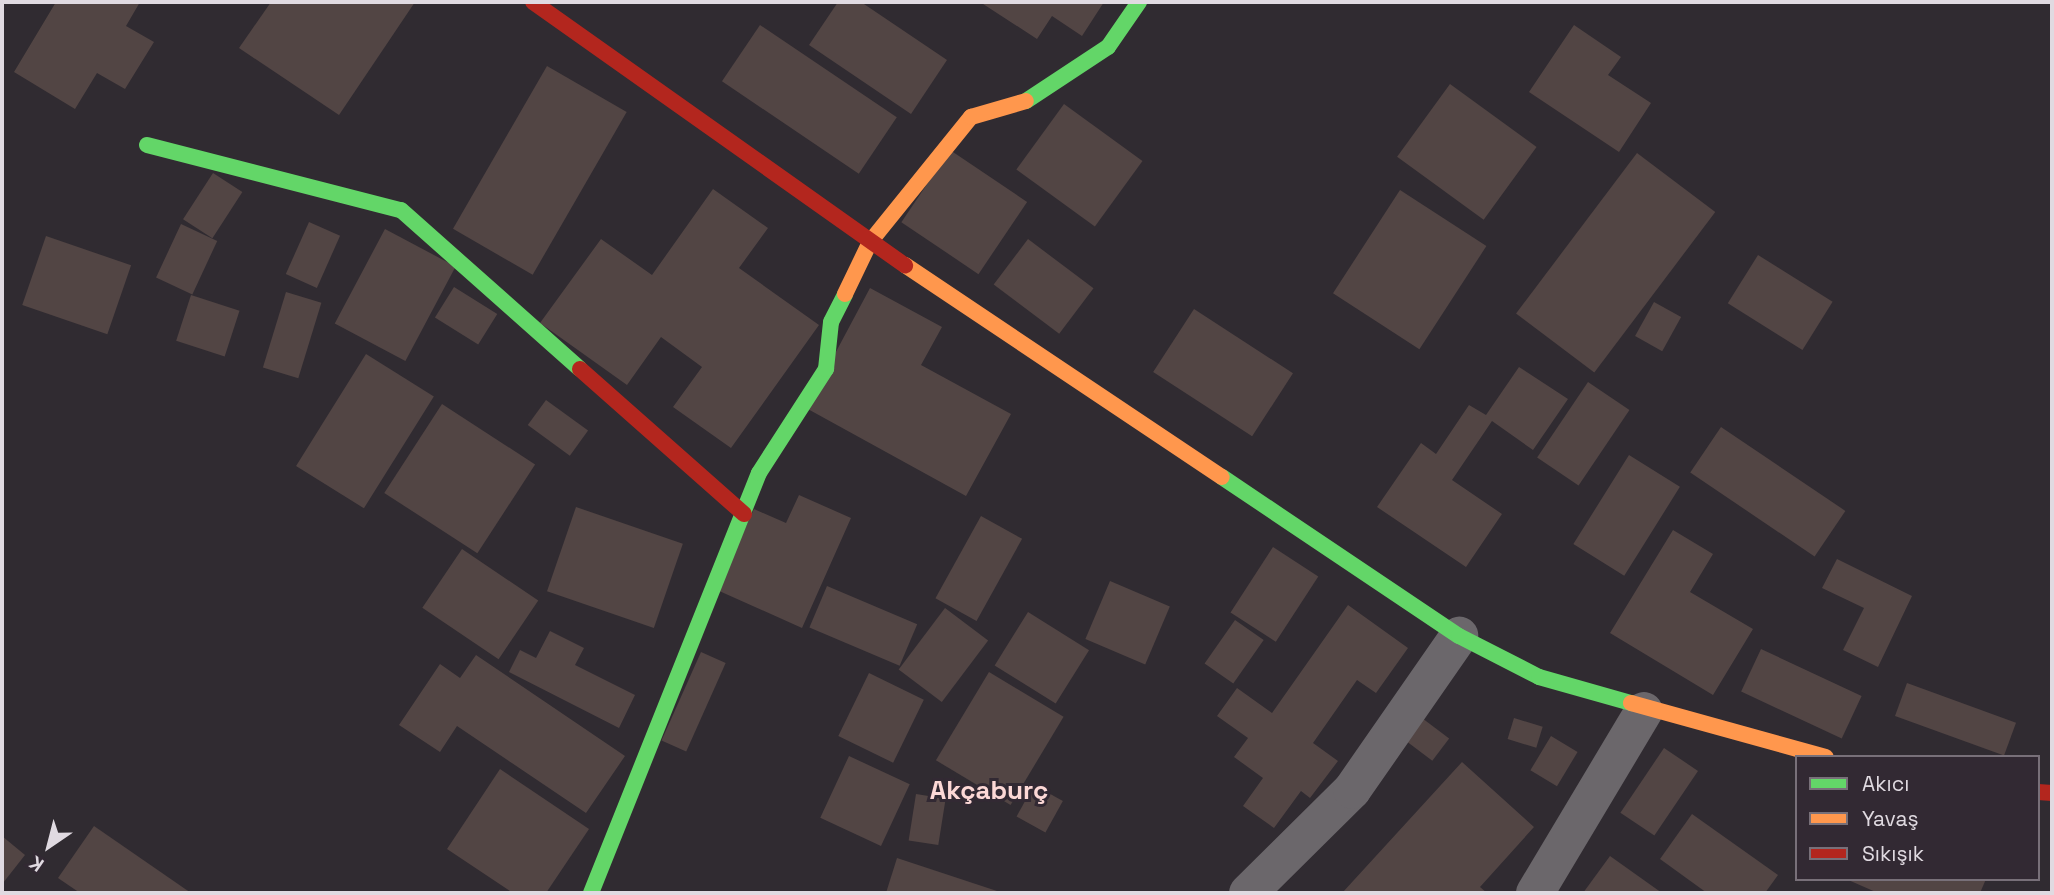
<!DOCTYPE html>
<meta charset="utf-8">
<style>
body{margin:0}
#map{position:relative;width:2054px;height:895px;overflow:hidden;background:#302b31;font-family:"Space Grotesk",sans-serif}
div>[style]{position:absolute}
.building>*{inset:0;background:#524544;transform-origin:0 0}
.street>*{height:38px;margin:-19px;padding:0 19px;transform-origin:19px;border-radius:19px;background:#6b676b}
.fast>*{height:16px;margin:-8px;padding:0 8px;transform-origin:8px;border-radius:8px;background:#63d668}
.slow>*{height:16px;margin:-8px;padding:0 8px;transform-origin:8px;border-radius:8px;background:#ff974d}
.jam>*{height:16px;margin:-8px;padding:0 8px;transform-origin:8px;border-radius:8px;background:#b3261e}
span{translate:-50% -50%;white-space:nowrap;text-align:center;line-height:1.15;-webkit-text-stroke:6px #322933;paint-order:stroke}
.quarter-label{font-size:26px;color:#fcd8d6;font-weight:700}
.frame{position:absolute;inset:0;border:4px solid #e0dae1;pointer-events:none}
.legend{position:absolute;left:1795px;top:755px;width:245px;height:126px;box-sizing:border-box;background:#322933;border:2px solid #787079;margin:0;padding:9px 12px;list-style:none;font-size:21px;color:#e0dae1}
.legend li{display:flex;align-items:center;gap:14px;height:35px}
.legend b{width:35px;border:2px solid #787079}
.north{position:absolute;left:14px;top:811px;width:70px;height:70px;-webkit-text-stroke:5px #322933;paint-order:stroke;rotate:215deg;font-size:19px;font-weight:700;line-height:28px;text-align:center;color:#e0dae1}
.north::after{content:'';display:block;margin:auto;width:24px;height:32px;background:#e0dae1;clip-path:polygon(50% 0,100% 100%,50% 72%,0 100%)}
</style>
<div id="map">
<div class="building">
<i style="clip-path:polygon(56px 2px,140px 2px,126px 26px,154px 42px,125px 89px,97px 73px,75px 109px,14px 72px)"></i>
<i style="clip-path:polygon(271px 2px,415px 2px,339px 115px,239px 48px)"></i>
<i style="clip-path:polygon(838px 2px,861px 2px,947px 60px,911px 114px,809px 45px)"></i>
<i style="clip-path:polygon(980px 2px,1104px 2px,1082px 36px,1052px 16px,1037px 39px)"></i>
<i style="left:760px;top:25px;width:165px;height:68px;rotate:34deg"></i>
<i style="clip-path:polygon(1574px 25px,1621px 57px,1608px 75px,1651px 103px,1619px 152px,1529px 92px)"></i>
<i style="left:547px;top:66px;width:92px;height:188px;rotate:30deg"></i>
<i style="left:1450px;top:84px;width:107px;height:90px;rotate:36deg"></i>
<i style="left:1064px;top:104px;width:97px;height:81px;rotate:36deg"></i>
<i style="left:950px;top:150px;width:93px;height:87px;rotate:34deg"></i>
<i style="left:1637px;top:153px;width:98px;height:201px;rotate:37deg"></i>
<i style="left:213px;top:173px;width:35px;height:55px;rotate:33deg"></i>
<i style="clip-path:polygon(713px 189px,768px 228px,739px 268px,819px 325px,731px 448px,673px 407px,702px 367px,661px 337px,627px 385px,540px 323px,601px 239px,652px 275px)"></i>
<i style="left:1400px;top:190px;width:103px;height:123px;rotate:33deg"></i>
<i style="left:309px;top:222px;width:34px;height:57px;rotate:24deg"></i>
<i style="left:181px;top:224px;width:40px;height:59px;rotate:25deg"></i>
<i style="left:385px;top:229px;width:80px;height:107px;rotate:28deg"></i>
<i style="left:46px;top:236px;width:90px;height:73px;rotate:19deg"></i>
<i style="left:1028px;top:239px;width:82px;height:57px;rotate:37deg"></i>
<i style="left:1758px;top:255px;width:88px;height:57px;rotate:32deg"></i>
<i style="left:454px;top:287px;width:51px;height:36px;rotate:32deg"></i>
<i style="clip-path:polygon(870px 288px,942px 327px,921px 365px,1011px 414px,966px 496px,806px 408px)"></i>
<i style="left:286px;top:292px;width:37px;height:79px;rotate:17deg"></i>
<i style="left:191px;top:295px;width:51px;height:48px;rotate:18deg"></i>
<i style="left:1654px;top:302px;width:31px;height:39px;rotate:29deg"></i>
<i style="left:1194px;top:309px;width:118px;height:75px;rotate:33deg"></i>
<i style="left:366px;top:354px;width:80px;height:132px;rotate:32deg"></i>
<i style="clip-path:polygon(1519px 367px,1568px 399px,1533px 450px,1492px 421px,1452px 480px,1502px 514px,1466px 567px,1377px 507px,1421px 443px,1436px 454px,1469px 405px,1486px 415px)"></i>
<i style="left:1588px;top:382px;width:50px;height:91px;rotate:34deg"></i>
<i style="left:546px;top:400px;width:52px;height:31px;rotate:36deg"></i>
<i style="left:442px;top:404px;width:111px;height:106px;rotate:33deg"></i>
<i style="left:1721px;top:427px;width:150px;height:55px;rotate:34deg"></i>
<i style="left:1629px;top:455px;width:60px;height:105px;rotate:32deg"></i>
<i style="clip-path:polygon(799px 495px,851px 518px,802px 628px,717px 590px,754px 509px,786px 523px)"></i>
<i style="left:576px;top:507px;width:113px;height:89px;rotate:19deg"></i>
<i style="left:981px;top:516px;width:47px;height:94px;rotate:29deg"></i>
<i style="clip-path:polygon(1673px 530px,1713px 554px,1690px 592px,1753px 629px,1713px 695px,1610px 633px)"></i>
<i style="left:1273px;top:547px;width:54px;height:78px;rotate:33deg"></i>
<i style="left:462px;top:549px;width:92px;height:71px;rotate:34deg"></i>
<i style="clip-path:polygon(1837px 559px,1912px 596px,1878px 667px,1843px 650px,1864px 608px,1822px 588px)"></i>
<i style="left:1110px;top:581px;width:65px;height:63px;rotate:23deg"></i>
<i style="left:827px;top:586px;width:98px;height:45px;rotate:23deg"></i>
<i style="clip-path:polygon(1348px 605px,1408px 648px,1376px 693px,1357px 680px,1313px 743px,1338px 761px,1310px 798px,1301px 791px,1274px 828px,1243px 806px,1263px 778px,1234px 757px,1248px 738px,1217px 716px,1237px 688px,1272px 713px)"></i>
<i style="left:945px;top:608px;width:54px;height:77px;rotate:37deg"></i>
<i style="left:1028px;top:612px;width:72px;height:63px;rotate:32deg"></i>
<i style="left:1235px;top:620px;width:35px;height:53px;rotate:35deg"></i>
<i style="clip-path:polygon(550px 631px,584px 648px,575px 665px,635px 695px,619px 728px,509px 672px,520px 650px,536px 658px)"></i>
<i style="left:1761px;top:649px;width:111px;height:47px;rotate:25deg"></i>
<i style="left:701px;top:652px;width:27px;height:97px;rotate:24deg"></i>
<i style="clip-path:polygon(476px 655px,625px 756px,586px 813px,457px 726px,440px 752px,399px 725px,440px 664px,460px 678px)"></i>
<i style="left:989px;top:672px;width:87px;height:103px;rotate:31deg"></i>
<i style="left:869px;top:673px;width:61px;height:70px;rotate:26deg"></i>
<i style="left:1907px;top:683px;width:116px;height:35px;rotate:20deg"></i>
<i style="left:1418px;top:715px;width:39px;height:28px;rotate:37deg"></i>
<i style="left:1514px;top:718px;width:30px;height:22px;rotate:17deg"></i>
<i style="left:1551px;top:736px;width:31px;height:40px;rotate:31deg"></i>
<i style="left:1664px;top:748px;width:41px;height:78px;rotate:34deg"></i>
<i style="left:849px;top:756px;width:67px;height:68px;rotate:25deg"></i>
<i style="clip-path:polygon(1462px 762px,1534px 827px,1480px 887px,1487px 893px,1343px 892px)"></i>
<i style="clip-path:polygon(500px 769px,589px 829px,546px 893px,513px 893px,447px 849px)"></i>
<i style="left:1034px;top:785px;width:33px;height:36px;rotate:29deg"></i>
<i style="left:916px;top:794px;width:30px;height:47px;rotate:9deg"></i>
<i style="clip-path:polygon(1692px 814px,1778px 875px,1765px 893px,1707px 893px,1660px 859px)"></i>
<i style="clip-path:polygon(94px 826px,191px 893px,80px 893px,58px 878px)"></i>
<i style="clip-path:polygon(2px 836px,25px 855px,3px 883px,2px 881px)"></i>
<i style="clip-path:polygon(1610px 856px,1662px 893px,1583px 893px)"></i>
<i style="clip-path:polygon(897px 858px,1003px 893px,886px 893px)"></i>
<i style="clip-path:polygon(1846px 879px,1986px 879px,1980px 893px,1878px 893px)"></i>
</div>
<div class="street">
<i style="left:1248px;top:893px;width:146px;rotate:-44.7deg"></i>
<i style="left:1352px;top:790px;width:188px;rotate:-55.2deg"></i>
<i style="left:1535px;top:893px;width:212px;rotate:-59.1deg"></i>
</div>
<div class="fast">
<i style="left:1026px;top:101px;width:98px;rotate:-33.4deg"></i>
<i style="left:1108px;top:47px;width:55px;rotate:-55.4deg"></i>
<i style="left:147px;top:145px;width:262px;rotate:14.4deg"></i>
<i style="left:401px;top:210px;width:239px;rotate:41.6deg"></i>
<i style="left:1222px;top:477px;width:285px;rotate:33.9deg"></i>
<i style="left:1459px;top:636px;width:90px;rotate:27.1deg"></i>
<i style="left:1539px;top:677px;width:96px;rotate:15.8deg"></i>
<i style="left:591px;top:893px;width:452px;rotate:-68.2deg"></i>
<i style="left:759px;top:473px;width:124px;rotate:-57.2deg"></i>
<i style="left:826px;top:369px;width:47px;rotate:-83.9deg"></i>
<i style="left:831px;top:322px;width:31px;rotate:-63deg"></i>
</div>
<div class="slow">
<i style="left:905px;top:265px;width:381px;rotate:33.8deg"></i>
<i style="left:845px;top:294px;width:58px;rotate:-64.3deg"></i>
<i style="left:870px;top:242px;width:161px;rotate:-51.1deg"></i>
<i style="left:971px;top:117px;width:57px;rotate:-16.2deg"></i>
<i style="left:1631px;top:703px;width:202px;rotate:15.5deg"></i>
</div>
<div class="jam">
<i style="left:533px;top:2px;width:456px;rotate:35.3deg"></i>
<i style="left:580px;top:369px;width:219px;rotate:41.5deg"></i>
<i style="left:2038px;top:792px;width:14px;rotate:4deg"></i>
</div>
<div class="quarter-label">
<span style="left:989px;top:791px">Akçaburç</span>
</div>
<div class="frame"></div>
<ul class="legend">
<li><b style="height:9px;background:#63d668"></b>Akıcı</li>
<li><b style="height:9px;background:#ff974d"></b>Yavaş</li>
<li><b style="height:9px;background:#b3261e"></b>Sıkışık</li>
</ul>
<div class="north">K</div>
</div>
